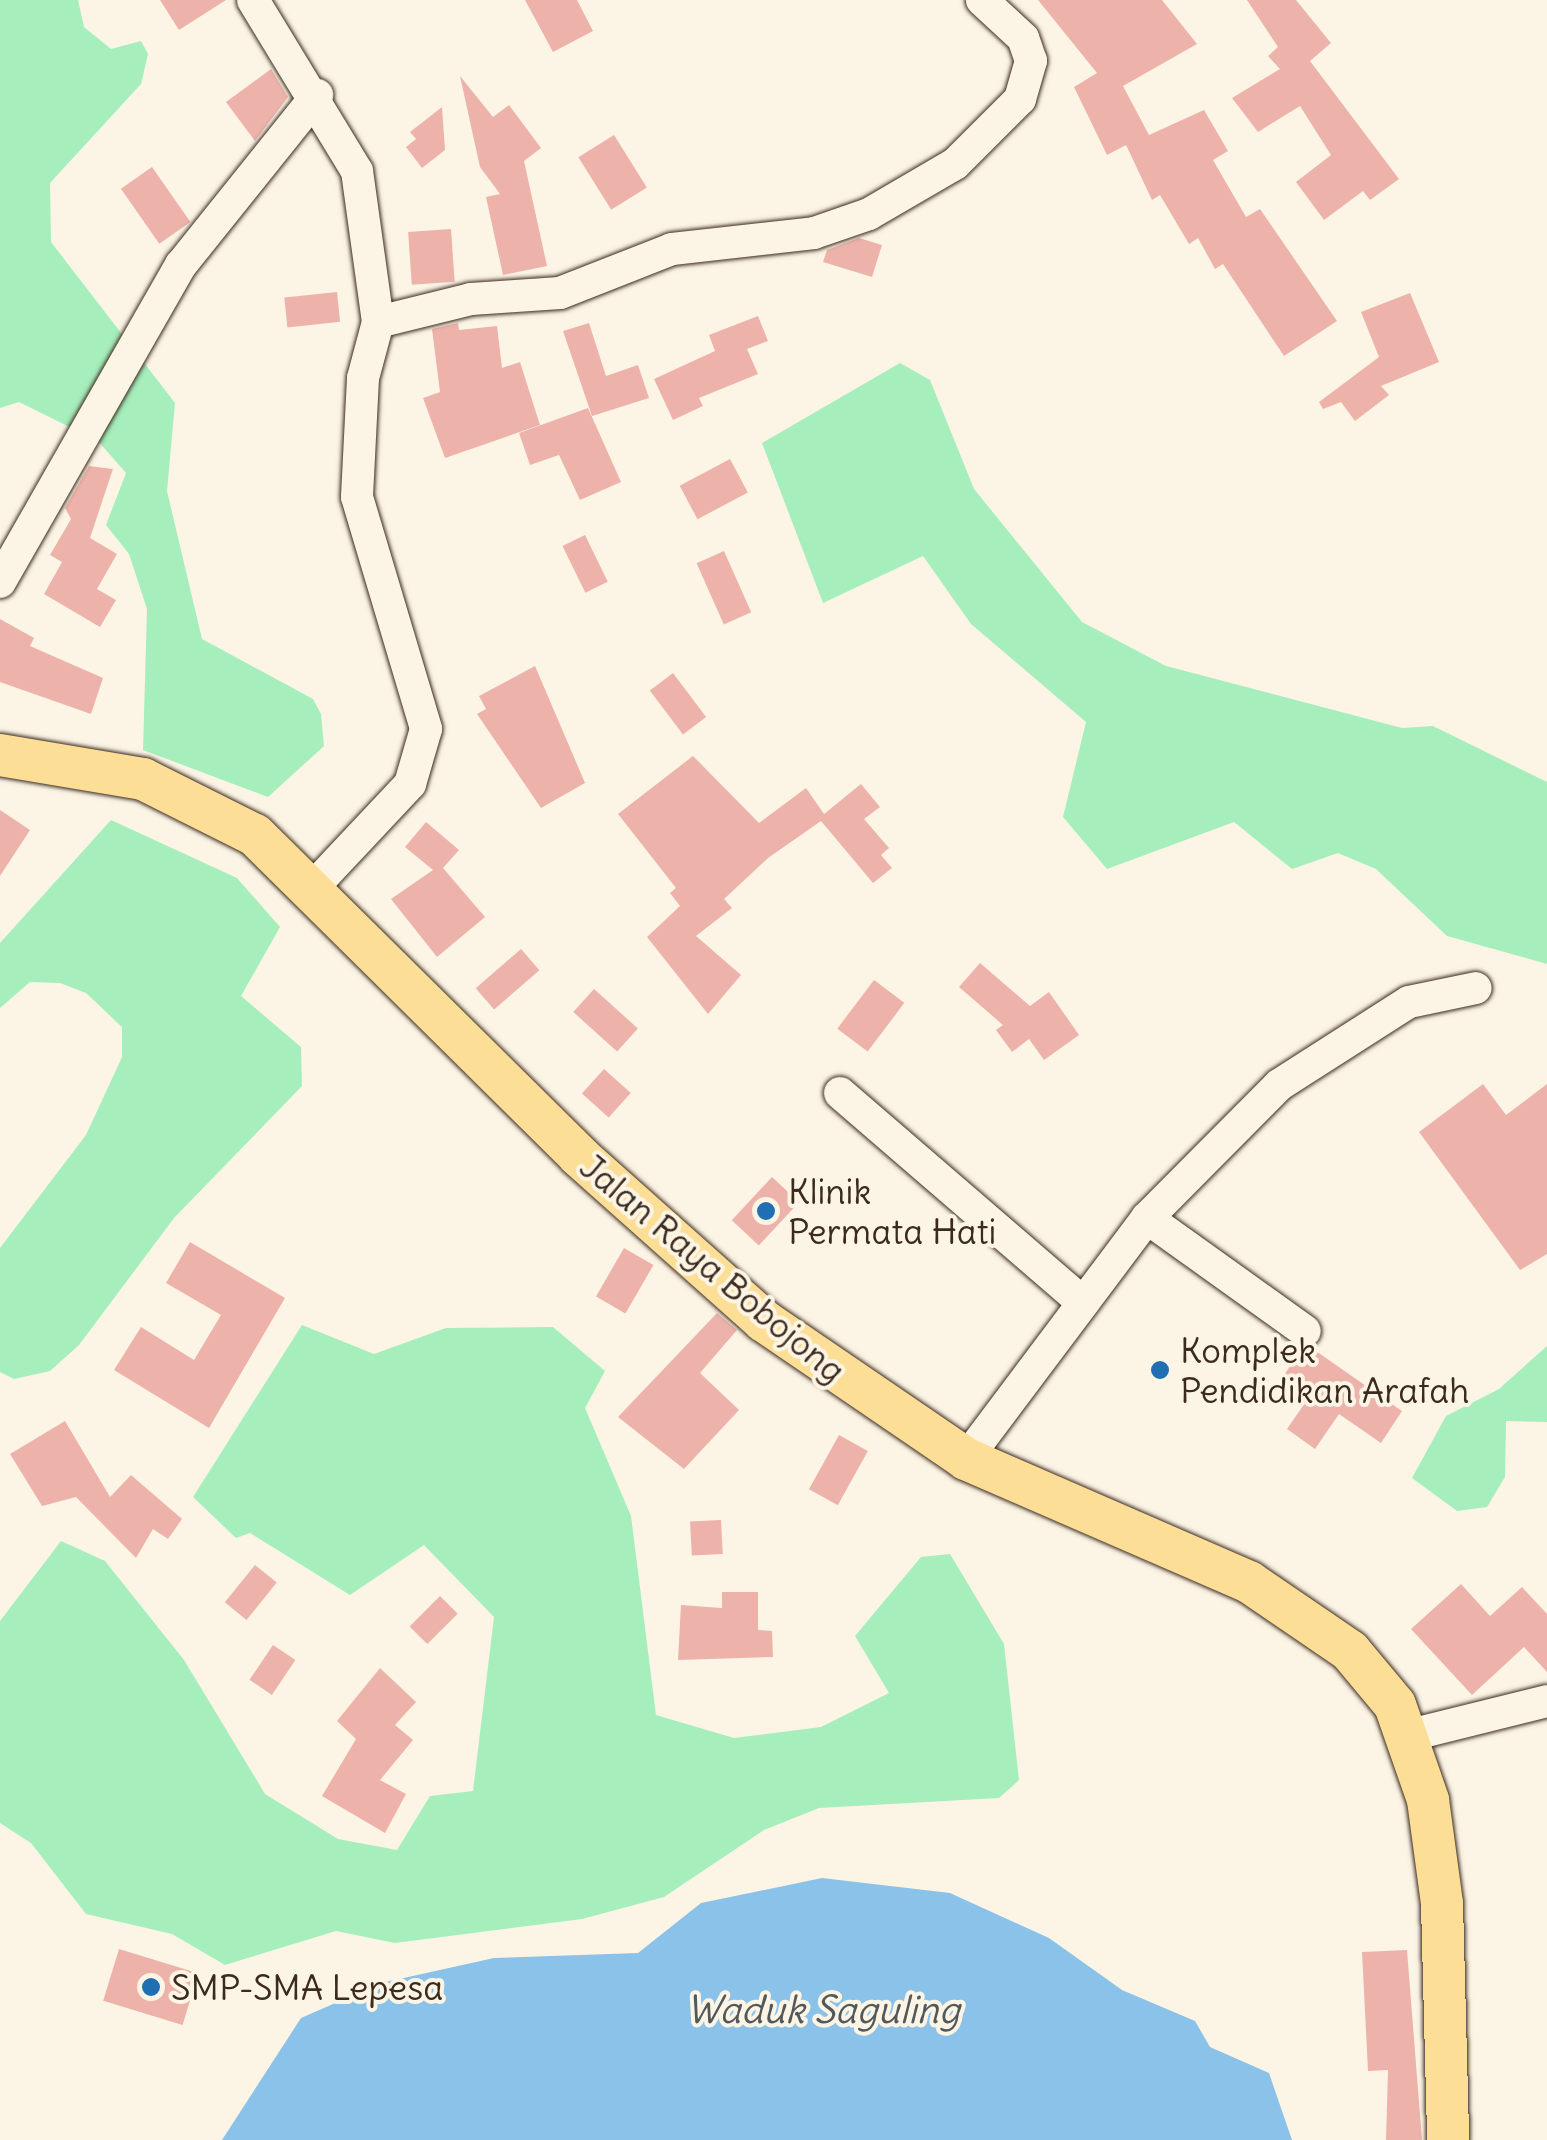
<!DOCTYPE html>
<style>
body{margin:0}
#map{position:relative;width:1547px;height:2140px;overflow:hidden;background:#fcf5e5;font-family:Delius,sans-serif}
div>[style]{position:absolute}
.green>*{inset:0;background:#a6eebb}
.water>*{inset:0;background:#8bc2e9}
.building>*{inset:0;background:#edb3aa;transform-origin:0 0}
.roads{filter:drop-shadow(0 0 2px #3b2a1e) drop-shadow(0 0 2px #3b2a1e)}
.minor>*{height:32px;margin:-16px;padding:0 16px;transform-origin:16px;border-radius:16px;background:#fcf5e5}
.major>*{height:42px;margin:-21px;padding:0 21px;transform-origin:21px;border-radius:21px;background:#fcde96}
.dots>*{width:28px;height:28px;translate:-50% -50%;box-sizing:border-box;border:5px solid #fcf5e5;border-radius:50%}
span{translate:-50% -50%;white-space:nowrap;text-align:center;line-height:1.15;-webkit-text-stroke:8px #fcf5e5;paint-order:stroke}
.poi-label{font-size:35px;color:#3b2a1e}
.left{translate:0 -50%;text-align:left}
.street-label{font-size:35px;color:#3b2a1e}
.water-label{font-size:38px;color:#53585b;font-style:italic}
</style>
<div id="map">
<div class="green">
<i style="clip-path:polygon(0 0,78px 0,84px 27px,111px 49px,141px 41px,148px 54px,141px 84px,50px 183px,51px 242px,175px 403px,167px 491px,202px 639px,313px 699px,321px 714px,324px 746px,268px 797px,143px 750px,147px 609px,129px 554px,106px 525px,126px 473px,98px 441px,19px 402px,0 408px)"></i>
<i style="clip-path:polygon(900px 363px,930px 380px,974px 489px,1082px 622px,1166px 666px,1402px 728px,1433px 726px,1547px 782px,1547px 964px,1447px 936px,1376px 869px,1338px 853px,1292px 869px,1234px 822px,1107px 869px,1063px 817px,1086px 722px,971px 624px,923px 556px,823px 603px,762px 443px)"></i>
<i style="clip-path:polygon(111px 820px,237px 878px,280px 927px,241px 996px,301px 1047px,302px 1086px,174px 1218px,79px 1345px,50px 1371px,14px 1379px,0 1372px,0 1248px,86px 1135px,122px 1057px,122px 1027px,86px 993px,60px 983px,30px 982px,0 1008px,0 943px)"></i>
<i style="clip-path:polygon(302px 1325px,374px 1354px,446px 1328px,553px 1327px,605px 1371px,585px 1408px,631px 1516px,656px 1715px,734px 1738px,821px 1727px,889px 1693px,855px 1636px,921px 1557px,950px 1554px,1004px 1644px,1019px 1780px,999px 1798px,819px 1808px,764px 1830px,664px 1897px,582px 1919px,395px 1943px,336px 1931px,225px 1965px,172px 1934px,86px 1914px,31px 1843px,0 1823px,0 1621px,61px 1541px,105px 1561px,184px 1660px,265px 1794px,338px 1839px,397px 1850px,430px 1796px,473px 1791px,494px 1617px,424px 1545px,350px 1595px,250px 1533px,236px 1538px,193px 1497px)"></i>
<i style="clip-path:polygon(1547px 1346px,1547px 1422px,1506px 1421px,1505px 1477px,1487px 1507px,1457px 1511px,1412px 1478px,1446px 1416px,1499px 1389px)"></i>
</div>
<div class="water">
<i style="clip-path:polygon(822px 1878px,950px 1893px,1049px 1938px,1122px 1990px,1195px 2021px,1210px 2047px,1269px 2073px,1292px 2140px,222px 2140px,301px 2018px,381px 1983px,494px 1958px,638px 1953px,701px 1903px)"></i>
</div>
<div class="building">
<i style="clip-path:polygon(160px 0,226px 0,179px 30px)"></i>
<i style="clip-path:polygon(525px 0,577px 0,593px 31px,553px 52px)"></i>
<i style="clip-path:polygon(1038px 0,1162px 0,1197px 44px,1123px 86px,1149px 135px,1204px 110px,1228px 151px,1213px 160px,1246px 217px,1260px 209px,1337px 321px,1284px 356px,1223px 264px,1215px 269px,1198px 238px,1189px 244px,1160px 195px,1152px 200px,1126px 145px,1107px 155px,1074px 87px,1097px 73px)"></i>
<i style="clip-path:polygon(1247px 0,1296px 0,1331px 43px,1310px 61px,1399px 179px,1370px 200px,1363px 191px,1324px 220px,1296px 182px,1331px 155px,1300px 106px,1258px 132px,1232px 98px,1280px 69px,1268px 56px,1278px 47px)"></i>
<i style="clip-path:polygon(271px 69px,288px 97px,255px 141px,226px 102px)"></i>
<i style="clip-path:polygon(460px 76px,493px 117px,509px 105px,541px 148px,524px 161px,547px 266px,503px 275px,486px 197px,500px 194px,480px 167px)"></i>
<i style="clip-path:polygon(442px 107px,445px 150px,422px 168px,406px 147px,416px 139px,410px 132px)"></i>
<i style="left:614px;top:135px;width:62px;height:42px;rotate:58deg"></i>
<i style="left:152px;top:167px;width:67px;height:38px;rotate:55deg"></i>
<i style="left:451px;top:229px;width:53px;height:43px;rotate:86deg"></i>
<i style="clip-path:polygon(859px 238px,882px 245px,872px 277px,823px 262px,827px 250px)"></i>
<i style="left:337px;top:292px;width:30px;height:53px;rotate:84deg"></i>
<i style="clip-path:polygon(1410px 293px,1439px 362px,1381px 386px,1389px 395px,1355px 421px,1341px 402px,1323px 409px,1319px 402px,1379px 357px,1361px 312px)"></i>
<i style="clip-path:polygon(758px 316px,768px 341px,747px 349px,758px 374px,699px 398px,703px 406px,673px 420px,654px 379px,715px 351px,709px 335px)"></i>
<i style="clip-path:polygon(458px 323px,459px 330px,497px 326px,502px 368px,520px 362px,540px 425px,445px 458px,423px 398px,440px 392px,432px 329px)"></i>
<i style="clip-path:polygon(589px 323px,606px 376px,638px 365px,649px 398px,592px 416px,563px 331px)"></i>
<i style="clip-path:polygon(588px 408px,621px 482px,580px 500px,559px 455px,530px 465px,519px 433px)"></i>
<i style="left:730px;top:459px;width:38px;height:57px;rotate:62deg"></i>
<i style="clip-path:polygon(89px 466px,113px 469px,90px 538px,117px 554px,97px 589px,116px 600px,100px 627px,44px 594px,62px 562px,50px 555px,71px 519px,65px 508px)"></i>
<i style="left:585px;top:535px;width:52px;height:25px;rotate:64deg"></i>
<i style="left:724px;top:551px;width:67px;height:30px;rotate:66deg"></i>
<i style="clip-path:polygon(0 619px,34px 638px,30px 646px,103px 678px,91px 714px,0 682px)"></i>
<i style="clip-path:polygon(535px 666px,585px 783px,541px 808px,477px 714px,486px 709px,479px 696px)"></i>
<i style="left:673px;top:673px;width:55px;height:29px;rotate:53deg"></i>
<i style="clip-path:polygon(693px 756px,759px 823px,806px 788px,824px 814px,861px 784px,880px 807px,864px 819px,889px 848px,881px 855px,892px 868px,873px 883px,821px 821px,768px 858px,724px 899px,732px 908px,696px 936px,741px 975px,708px 1014px,647px 937px,680px 906px,670px 893px,676px 888px,618px 814px)"></i>
<i style="clip-path:polygon(0 810px,30px 830px,0 876px)"></i>
<i style="clip-path:polygon(426px 822px,459px 850px,443px 868px,485px 917px,437px 957px,391px 899px,433px 870px,405px 847px)"></i>
<i style="left:521px;top:949px;width:28px;height:60px;rotate:49deg"></i>
<i style="clip-path:polygon(980px 963px,1030px 1006px,1049px 992px,1079px 1035px,1044px 1060px,1029px 1039px,1012px 1052px,996px 1030px,1003px 1025px,959px 987px)"></i>
<i style="left:874px;top:980px;width:38px;height:61px;rotate:37deg"></i>
<i style="left:594px;top:989px;width:59px;height:31px;rotate:42deg"></i>
<i style="left:604px;top:1069px;width:36px;height:33px;rotate:42deg"></i>
<i style="clip-path:polygon(1483px 1084px,1506px 1115px,1547px 1084px,1547px 1254px,1520px 1270px,1419px 1132px)"></i>
<i style="left:772px;top:1177px;width:37px;height:59px;rotate:43deg"></i>
<i style="clip-path:polygon(190px 1242px,285px 1298px,209px 1428px,114px 1370px,141px 1327px,194px 1360px,221px 1315px,166px 1283px)"></i>
<i style="left:624px;top:1248px;width:34px;height:56px;rotate:30deg"></i>
<i style="clip-path:polygon(717px 1313px,737px 1330px,700px 1373px,739px 1410px,684px 1469px,618px 1417px)"></i>
<i style="clip-path:polygon(1313px 1349px,1402px 1411px,1381px 1443px,1339px 1414px,1315px 1449px,1287px 1429px,1311px 1394px,1284px 1375px,1301px 1350px)"></i>
<i style="clip-path:polygon(65px 1421px,110px 1497px,131px 1475px,182px 1519px,168px 1539px,153px 1529px,136px 1558px,76px 1497px,42px 1506px,10px 1454px)"></i>
<i style="left:839px;top:1435px;width:33px;height:62px;rotate:29deg"></i>
<i style="left:721px;top:1520px;width:34px;height:31px;rotate:87deg"></i>
<i style="left:255px;top:1565px;width:28px;height:48px;rotate:39deg"></i>
<i style="clip-path:polygon(1461px 1584px,1490px 1616px,1522px 1587px,1547px 1614px,1547px 1672px,1524px 1647px,1472px 1695px,1411px 1629px)"></i>
<i style="clip-path:polygon(722px 1592px,758px 1592px,758px 1630px,772px 1631px,773px 1657px,678px 1660px,681px 1605px,722px 1608px)"></i>
<i style="left:440px;top:1596px;width:25px;height:43px;rotate:45deg"></i>
<i style="left:273px;top:1645px;width:27px;height:42px;rotate:34deg"></i>
<i style="clip-path:polygon(380px 1668px,416px 1702px,395px 1725px,413px 1740px,380px 1780px,406px 1794px,385px 1833px,322px 1796px,356px 1739px,337px 1721px)"></i>
<i style="left:119px;top:1949px;width:83px;height:54px;rotate:17deg"></i>
<i style="clip-path:polygon(1407px 1950px,1422px 2140px,1386px 2140px,1388px 2070px,1368px 2071px,1362px 1952px)"></i>
</div>
<div class="roads">
<div class="minor">
<i style="left:253px;top:0;width:200px;rotate:58.7deg"></i>
<i style="left:357px;top:171px;width:152px;rotate:82.1deg"></i>
<i style="left:378px;top:322px;width:58px;rotate:105deg"></i>
<i style="left:363px;top:378px;width:119px;rotate:92.9deg"></i>
<i style="left:357px;top:497px;width:242px;rotate:73.4deg"></i>
<i style="left:426px;top:729px;width:57px;rotate:106.2deg"></i>
<i style="left:410px;top:784px;width:139px;rotate:133.2deg"></i>
<i style="left:378px;top:322px;width:96px;rotate:-13.9deg"></i>
<i style="left:471px;top:299px;width:89px;rotate:-3.9deg"></i>
<i style="left:560px;top:293px;width:120px;rotate:-21.4deg"></i>
<i style="left:672px;top:249px;width:143px;rotate:-6.4deg"></i>
<i style="left:814px;top:233px;width:58px;rotate:-19.1deg"></i>
<i style="left:869px;top:214px;width:99px;rotate:-30.2deg"></i>
<i style="left:955px;top:164px;width:92px;rotate:-45deg"></i>
<i style="left:1020px;top:99px;width:40px;rotate:-74deg"></i>
<i style="left:1031px;top:61px;width:24px;rotate:-109deg"></i>
<i style="left:1023px;top:38px;width:56px;rotate:-137.2deg"></i>
<i style="left:0;top:582px;width:365px;rotate:-60.3deg"></i>
<i style="left:181px;top:265px;width:218px;rotate:-51.3deg"></i>
<i style="left:840px;top:1093px;width:321px;rotate:40.8deg"></i>
<i style="left:1147px;top:1218px;width:187px;rotate:-45.2deg"></i>
<i style="left:1279px;top:1085px;width:154px;rotate:-32.6deg"></i>
<i style="left:1409px;top:1002px;width:68px;rotate:-11.8deg"></i>
<i style="left:966px;top:1459px;width:301px;rotate:-53.1deg"></i>
<i style="left:1147px;top:1218px;width:194px;rotate:35.6deg"></i>
<i style="left:1410px;top:1735px;width:141px;rotate:-13.9deg"></i>
</div>
<div class="major">
<i style="left:0;top:755px;width:145px;rotate:9.5deg"></i>
<i style="left:143px;top:779px;width:125px;rotate:26.6deg"></i>
<i style="left:255px;top:835px;width:456px;rotate:44.7deg"></i>
<i style="left:579px;top:1156px;width:248px;rotate:41.7deg"></i>
<i style="left:764px;top:1321px;width:245px;rotate:34.3deg"></i>
<i style="left:966px;top:1459px;width:309px;rotate:23.5deg"></i>
<i style="left:1249px;top:1582px;width:122px;rotate:34.3deg"></i>
<i style="left:1350px;top:1651px;width:70px;rotate:50.2deg"></i>
<i style="left:1395px;top:1705px;width:101px;rotate:70.8deg"></i>
<i style="left:1428px;top:1800px;width:105px;rotate:82.3deg"></i>
<i style="left:1442px;top:1904px;width:236px;rotate:88.5deg"></i>
</div>
</div>
<div class="dots">
<i style="left:766px;top:1211px;background:#1f6fb2"></i>
<i style="left:1160px;top:1370px;background:#1f6fb2"></i>
<i style="left:151px;top:1987px;background:#1f6fb2"></i>
</div>
<div class="poi-label">
<span class="left" style="left:788px;top:1211px">Klinik<br>Permata Hati</span>
<span class="left" style="left:1180px;top:1370px">Komplek<br>Pendidikan Arafah</span>
<span class="left" style="left:171px;top:1987px">SMP-SMA Lepesa</span>
</div>
<div class="street-label">
<span style="left:713px;top:1268px;rotate:40deg">Jalan Raya Bobojong</span>
</div>
<div class="water-label">
<span style="left:823px;top:2010px">Waduk Saguling</span>
</div>
</div>
